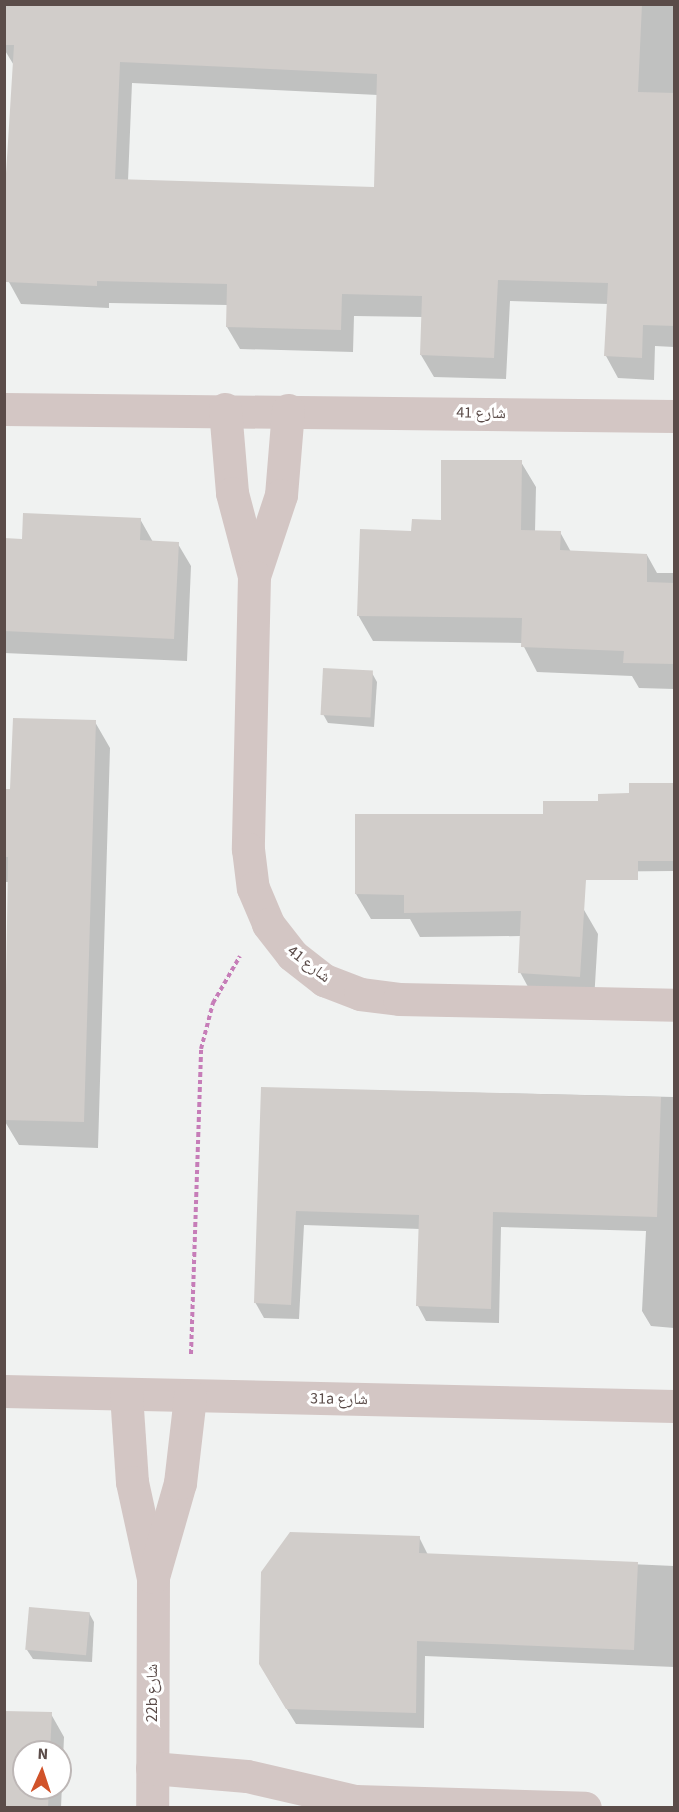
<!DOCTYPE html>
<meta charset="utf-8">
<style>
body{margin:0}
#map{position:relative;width:679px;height:1812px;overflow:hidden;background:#f0f2f1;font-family:"Source Sans 3","Noto Naskh Arabic",sans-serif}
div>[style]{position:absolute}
.shadow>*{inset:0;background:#0003}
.building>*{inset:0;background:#d1cdca;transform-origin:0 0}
.path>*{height:4px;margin-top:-2px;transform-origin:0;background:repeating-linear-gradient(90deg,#c67db8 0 4.5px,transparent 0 7.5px)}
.street>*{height:33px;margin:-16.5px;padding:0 16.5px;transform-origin:16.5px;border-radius:16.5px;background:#d3c6c4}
span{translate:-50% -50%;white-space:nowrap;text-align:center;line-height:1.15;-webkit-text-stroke:6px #fff;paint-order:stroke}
.street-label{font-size:16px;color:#5b4c49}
.frame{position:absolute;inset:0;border:6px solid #5b4c49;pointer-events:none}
.north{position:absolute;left:12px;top:1740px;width:60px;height:60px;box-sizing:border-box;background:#fff;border:2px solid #bdb7b6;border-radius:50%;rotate:3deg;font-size:16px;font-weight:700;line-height:24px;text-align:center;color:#5b4c49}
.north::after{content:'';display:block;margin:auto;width:21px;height:27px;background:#d1532a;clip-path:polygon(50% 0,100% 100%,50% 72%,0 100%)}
</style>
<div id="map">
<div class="shadow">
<i style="clip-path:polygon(evenodd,4px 4px,674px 4px,674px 347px,655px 346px,654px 380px,618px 378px,606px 356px,608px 304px,510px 301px,506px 379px,434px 377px,421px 355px,423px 317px,354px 316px,353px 352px,240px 349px,227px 327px,228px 305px,109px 303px,109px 308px,21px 304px,4px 273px,4px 208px,15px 67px,4px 49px,4px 4px,132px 83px,378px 95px,375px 189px,128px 181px,132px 83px)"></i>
<i style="clip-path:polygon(521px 462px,536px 487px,535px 532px,560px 532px,571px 552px,647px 555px,657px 573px,674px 573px,674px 689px,639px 688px,632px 676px,537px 672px,522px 643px,373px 641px,358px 615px,413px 533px,442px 521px)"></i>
<i style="clip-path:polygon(140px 519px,153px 542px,178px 544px,191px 566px,187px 661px,4px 653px,4px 540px,23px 540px)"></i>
<i style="clip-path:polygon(372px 673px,377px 682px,374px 727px,328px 723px,323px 714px)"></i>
<i style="clip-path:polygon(95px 722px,110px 748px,98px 1148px,19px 1145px,4px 1120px,9px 882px,4px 882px,4px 791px,12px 791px)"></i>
<i style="clip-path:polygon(674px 784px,674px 871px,562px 872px,598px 934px,594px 1001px,534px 998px,520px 972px,521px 936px,420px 937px,410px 919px,371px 919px,356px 894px,356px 816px,545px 816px)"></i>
<i style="clip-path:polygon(263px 1088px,674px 1097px,674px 1328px,651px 1326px,642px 1311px,646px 1231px,501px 1227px,499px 1323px,426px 1321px,418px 1306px,420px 1229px,304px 1225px,299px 1319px,264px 1318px,255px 1302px)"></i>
<i style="clip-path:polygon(419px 1537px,428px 1555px,674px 1566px,674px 1667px,425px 1656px,424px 1728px,296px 1724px,269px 1680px)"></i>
<i style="clip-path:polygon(89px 1613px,94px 1622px,92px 1662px,33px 1659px,27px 1650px)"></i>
<i style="clip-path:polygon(evenodd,4px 1712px,51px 1714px,64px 1737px,61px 1808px,4px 1808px,4px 1712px,24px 1752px,60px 1752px,60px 1788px,24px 1788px,24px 1752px)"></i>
</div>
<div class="building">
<i style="clip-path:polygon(evenodd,4px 4px,642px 4px,638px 92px,675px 93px,675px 326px,643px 325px,642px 358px,604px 356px,608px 283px,498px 280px,494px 358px,420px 355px,422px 296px,342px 294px,341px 330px,226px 327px,227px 284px,97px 281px,97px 286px,6px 282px,4px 206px,14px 45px,4px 45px,4px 4px,120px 62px,377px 74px,374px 187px,115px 179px,120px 62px)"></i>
<i style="clip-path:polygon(441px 460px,522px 460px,521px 530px,561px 531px,560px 550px,647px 554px,647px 582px,675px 583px,675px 664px,623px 663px,624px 651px,521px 647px,522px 618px,357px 616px,360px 529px,411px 531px,412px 519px,441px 520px)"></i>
<i style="clip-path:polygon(23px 513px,141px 518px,140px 540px,179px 542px,174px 639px,4px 631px,4px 538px,22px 539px)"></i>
<i style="left:323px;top:668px;width:50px;height:47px;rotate:3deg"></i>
<i style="clip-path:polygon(13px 718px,96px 720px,84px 1122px,4px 1120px,8px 857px,4px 857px,4px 789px,10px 789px)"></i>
<i style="clip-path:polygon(629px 783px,675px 783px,675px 861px,638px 861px,638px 880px,586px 880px,580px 977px,518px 973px,521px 911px,404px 913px,404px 895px,355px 894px,355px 814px,543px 814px,543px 801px,598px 801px,598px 794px,629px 793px)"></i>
<i style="clip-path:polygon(261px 1087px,661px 1097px,657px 1217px,493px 1212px,491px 1309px,416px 1306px,419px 1215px,296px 1211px,291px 1305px,254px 1303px)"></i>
<i style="clip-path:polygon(290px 1532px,420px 1536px,419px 1553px,638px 1562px,634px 1650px,417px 1641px,416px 1713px,286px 1709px,259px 1664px,261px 1572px)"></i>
<i style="left:29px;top:1607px;width:61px;height:43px;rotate:5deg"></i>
<i style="clip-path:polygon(4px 1711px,52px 1712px,50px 1752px,24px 1752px,24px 1788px,49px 1788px,48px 1808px,4px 1808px)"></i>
</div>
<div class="path">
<i style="left:191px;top:1354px;width:305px;rotate:-88.1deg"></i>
<i style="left:201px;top:1049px;width:48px;rotate:-75.4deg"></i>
<i style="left:213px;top:1003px;width:54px;rotate:-60.1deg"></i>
</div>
<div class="street">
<i style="left:4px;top:409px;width:670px;rotate:0.6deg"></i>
<i style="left:225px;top:409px;width:84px;rotate:85.2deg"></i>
<i style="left:232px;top:493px;width:86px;rotate:75.2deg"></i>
<i style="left:288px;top:410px;width:85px;rotate:94.7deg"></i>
<i style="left:281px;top:495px;width:85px;rotate:108.4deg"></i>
<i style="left:254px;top:576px;width:273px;rotate:91.3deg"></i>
<i style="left:248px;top:849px;width:39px;rotate:83deg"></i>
<i style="left:253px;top:888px;width:39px;rotate:67deg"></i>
<i style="left:268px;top:924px;width:39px;rotate:52deg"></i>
<i style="left:292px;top:955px;width:41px;rotate:38deg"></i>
<i style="left:324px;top:980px;width:39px;rotate:21deg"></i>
<i style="left:360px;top:994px;width:39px;rotate:7deg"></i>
<i style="left:399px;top:999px;width:275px;rotate:1.2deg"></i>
<i style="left:4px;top:1391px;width:670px;rotate:1.28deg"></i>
<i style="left:126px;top:1394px;width:88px;rotate:86.1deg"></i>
<i style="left:132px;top:1482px;width:98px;rotate:77.7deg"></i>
<i style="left:153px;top:1578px;width:230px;rotate:90.2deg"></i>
<i style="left:153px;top:1577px;width:98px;rotate:-74deg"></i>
<i style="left:180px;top:1483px;width:88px;rotate:-83.4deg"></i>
<i style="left:152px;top:1768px;width:95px;rotate:4.8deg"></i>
<i style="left:247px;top:1776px;width:111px;rotate:13deg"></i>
<i style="left:355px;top:1801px;width:230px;rotate:1.7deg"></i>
</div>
<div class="street-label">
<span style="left:481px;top:413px;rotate:1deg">شارع 41</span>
<span style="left:309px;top:964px;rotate:38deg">شارع 41</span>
<span style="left:339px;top:1399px;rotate:1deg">31a شارع</span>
<span style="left:152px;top:1693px;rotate:-90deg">22b شارع</span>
</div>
<div class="frame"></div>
<div class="north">N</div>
</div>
